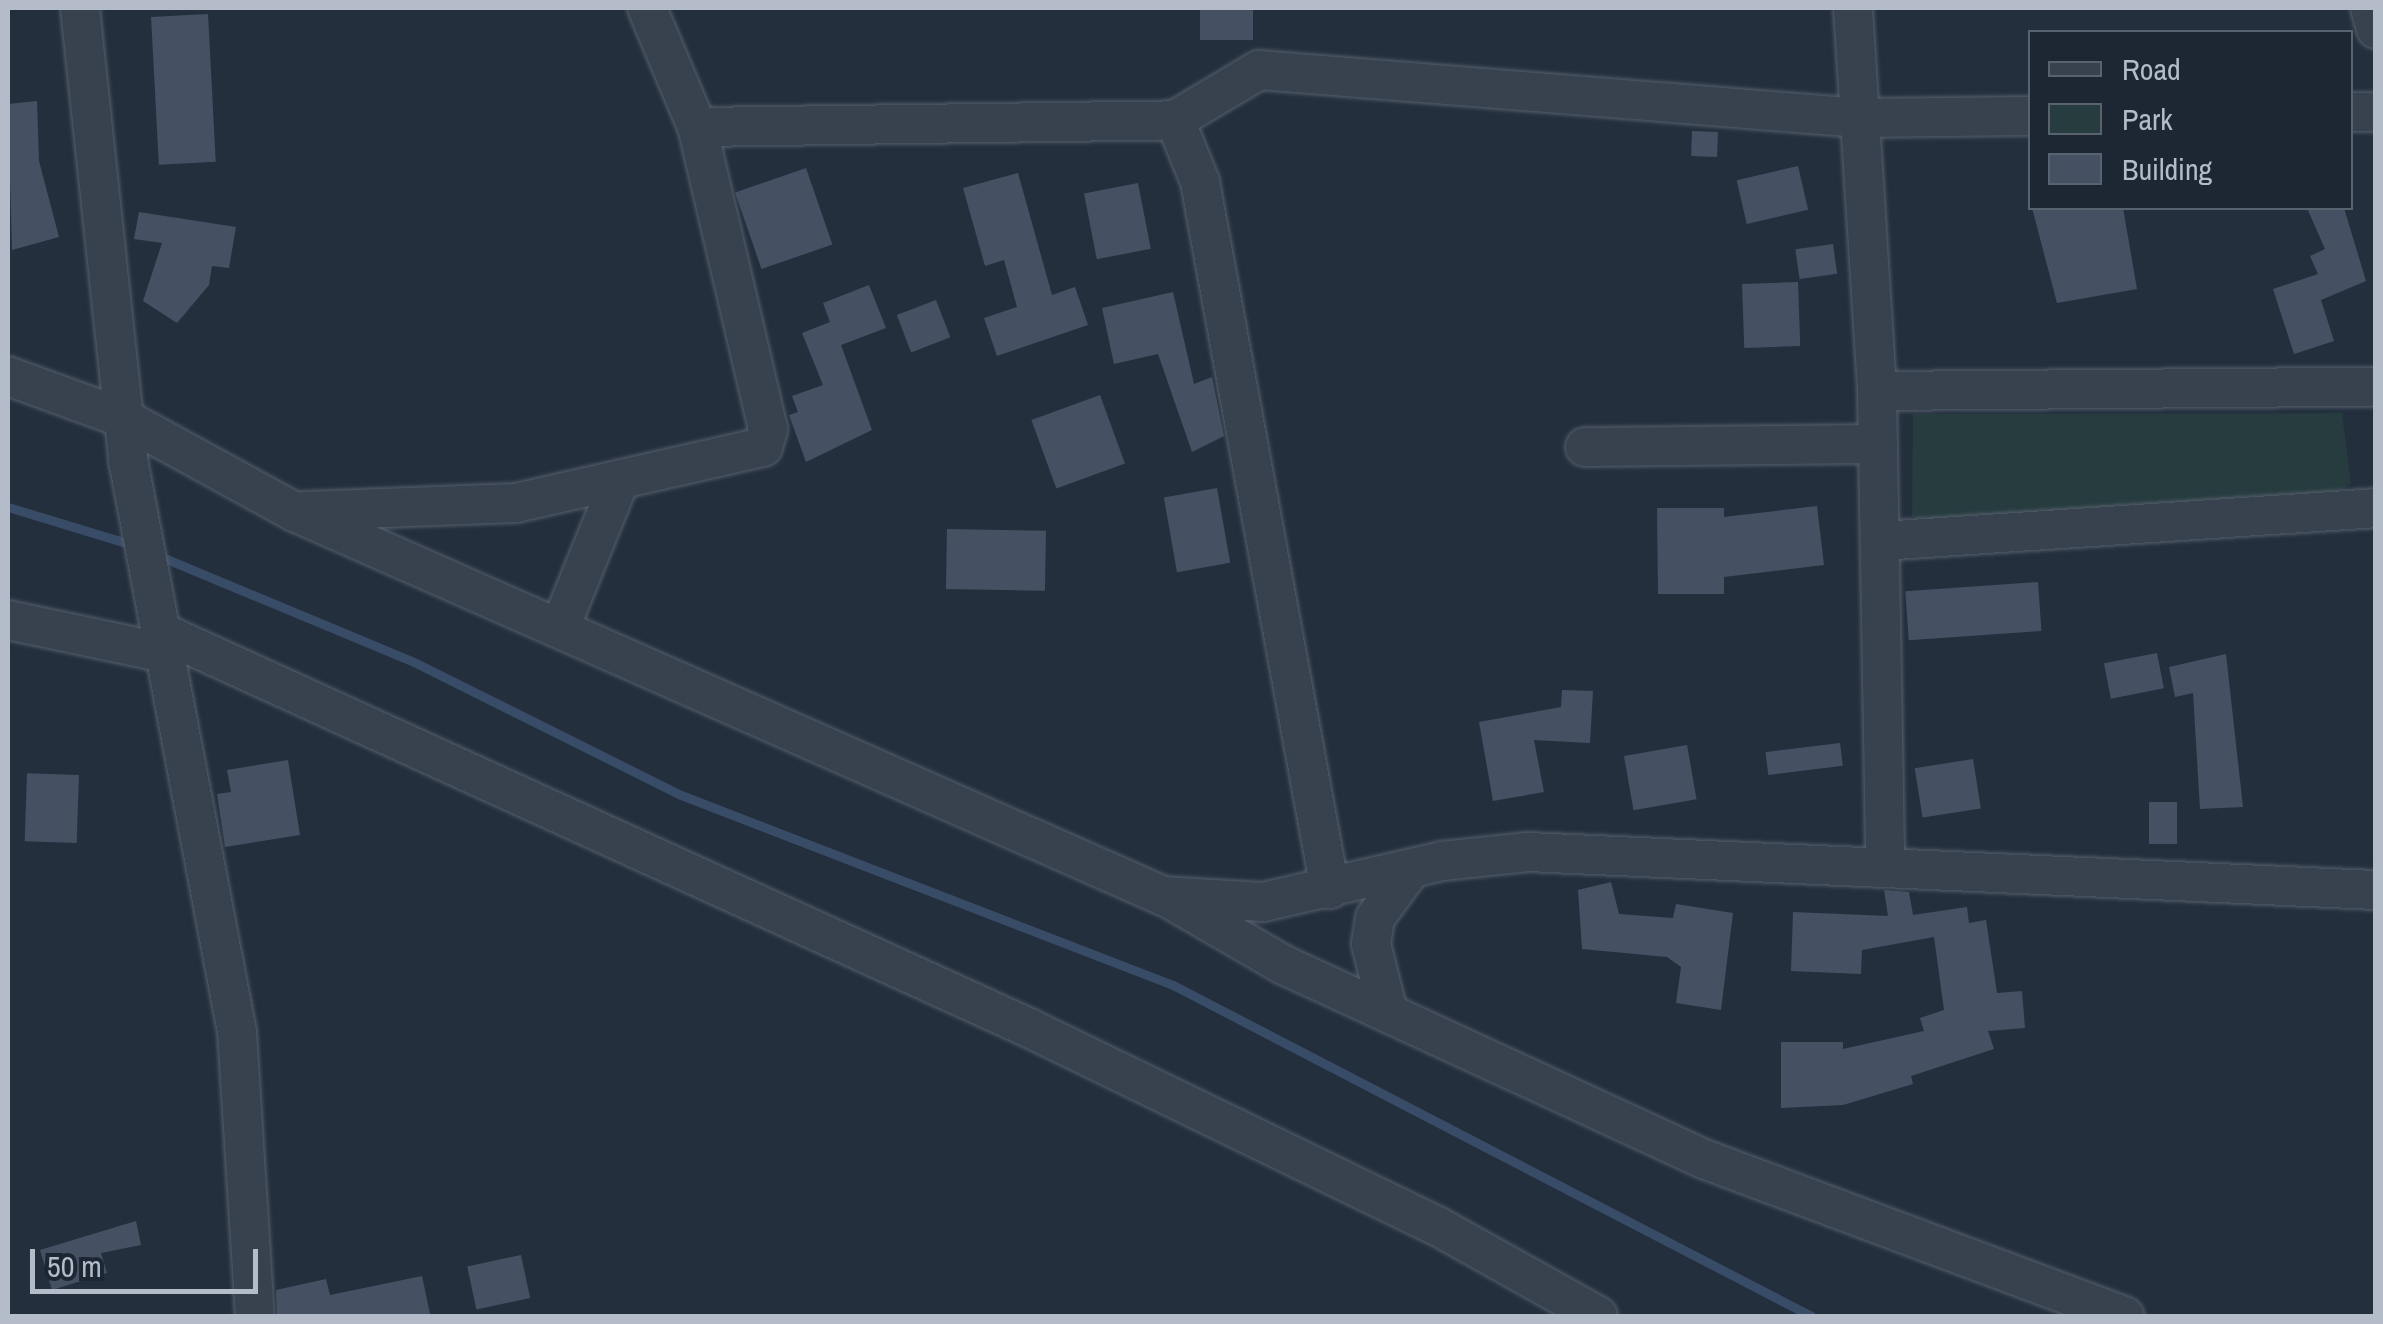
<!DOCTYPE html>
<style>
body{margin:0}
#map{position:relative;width:2383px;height:1324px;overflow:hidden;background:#242f3e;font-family:"Archivo Narrow",sans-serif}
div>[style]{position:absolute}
.green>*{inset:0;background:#263c3f}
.stream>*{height:9px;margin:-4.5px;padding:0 4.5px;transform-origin:4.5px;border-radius:4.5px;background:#394c67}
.building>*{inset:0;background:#455162;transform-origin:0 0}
.roads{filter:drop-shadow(0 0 2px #565f6c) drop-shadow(0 0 2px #565f6c)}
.minor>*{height:38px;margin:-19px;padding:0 19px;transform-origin:19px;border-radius:19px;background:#38414e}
span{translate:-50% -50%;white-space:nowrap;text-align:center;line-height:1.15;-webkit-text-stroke:8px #1d2633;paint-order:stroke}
.frame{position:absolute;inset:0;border:10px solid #b4bcc9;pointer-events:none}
.legend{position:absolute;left:2028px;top:30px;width:325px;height:180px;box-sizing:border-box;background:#1d2633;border:2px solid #59626f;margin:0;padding:12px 18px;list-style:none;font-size:30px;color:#b4bcc9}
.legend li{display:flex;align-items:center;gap:20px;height:50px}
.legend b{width:50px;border:2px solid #59626f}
.scale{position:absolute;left:30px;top:1249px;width:228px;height:45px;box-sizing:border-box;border:5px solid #b4bcc9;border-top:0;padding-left:12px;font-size:30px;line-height:35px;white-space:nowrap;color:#b4bcc9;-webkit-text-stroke:8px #1d2633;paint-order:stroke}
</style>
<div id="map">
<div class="green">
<i style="clip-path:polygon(2342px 413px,2351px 484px,2333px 494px,1928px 524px,1912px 516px,1913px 414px)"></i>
</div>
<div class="stream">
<i style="left:8px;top:507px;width:131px;rotate:16.9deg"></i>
<i style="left:157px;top:555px;width:278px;rotate:22.6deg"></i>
<i style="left:414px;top:662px;width:298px;rotate:26.5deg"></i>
<i style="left:681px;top:795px;width:527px;rotate:21.12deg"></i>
<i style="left:1173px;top:985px;width:719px;rotate:27.42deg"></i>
</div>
<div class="building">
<i style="left:1200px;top:8px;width:53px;height:32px"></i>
<i style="left:208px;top:14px;width:148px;height:57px;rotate:87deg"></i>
<i style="clip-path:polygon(37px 101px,39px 161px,59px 237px,12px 250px,8px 104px)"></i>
<i style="left:1692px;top:131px;width:26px;height:25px;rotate:2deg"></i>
<i style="left:1798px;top:166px;width:45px;height:63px;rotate:77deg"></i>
<i style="left:806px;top:168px;width:81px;height:75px;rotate:71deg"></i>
<i style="clip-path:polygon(1018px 173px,1052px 295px,1075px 287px,1088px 325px,997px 356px,984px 318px,1017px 307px,1004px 260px,985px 266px,963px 188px)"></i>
<i style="left:1138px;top:183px;width:67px;height:55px;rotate:79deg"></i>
<i style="clip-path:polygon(2032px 208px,2123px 208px,2137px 289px,2057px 303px)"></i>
<i style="clip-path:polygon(2307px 208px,2344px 208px,2366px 281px,2321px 300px,2334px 341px,2294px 354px,2273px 289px,2318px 274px,2310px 256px,2325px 249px)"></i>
<i style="clip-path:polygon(139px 212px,236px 227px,229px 268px,212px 266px,209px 285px,177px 323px,143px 301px,162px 243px,134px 239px)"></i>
<i style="left:1833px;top:244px;width:30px;height:38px;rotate:82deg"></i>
<i style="left:1798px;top:282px;width:64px;height:56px;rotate:88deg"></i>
<i style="clip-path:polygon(869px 285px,886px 328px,841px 345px,872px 430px,806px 462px,789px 415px,798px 412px,792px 396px,823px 385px,802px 333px,830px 322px,823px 303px)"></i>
<i style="clip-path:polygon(1173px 292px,1194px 384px,1212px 377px,1224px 436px,1192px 452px,1158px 354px,1114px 364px,1102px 308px)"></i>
<i style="left:936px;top:300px;width:40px;height:42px;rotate:69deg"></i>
<i style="left:1100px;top:395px;width:73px;height:73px;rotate:70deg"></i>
<i style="left:1217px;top:488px;width:76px;height:54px;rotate:80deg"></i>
<i style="clip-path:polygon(1817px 506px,1824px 565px,1724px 577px,1724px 594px,1658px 594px,1657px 508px,1724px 508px,1724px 517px)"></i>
<i style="left:947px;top:529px;width:99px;height:60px;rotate:1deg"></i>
<i style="left:2038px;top:582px;width:49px;height:133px;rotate:86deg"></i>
<i style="left:2157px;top:653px;width:36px;height:54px;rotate:79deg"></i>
<i style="clip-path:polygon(2226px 654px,2243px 807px,2200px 809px,2193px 693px,2175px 697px,2169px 667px)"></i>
<i style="clip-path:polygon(1562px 690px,1593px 691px,1590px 743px,1534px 740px,1544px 792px,1493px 801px,1479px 722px,1561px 707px)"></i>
<i style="left:1840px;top:743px;width:23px;height:75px;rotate:83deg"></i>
<i style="left:1687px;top:745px;width:55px;height:64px;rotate:80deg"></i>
<i style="left:1973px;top:759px;width:50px;height:59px;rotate:81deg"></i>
<i style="clip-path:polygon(288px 760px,300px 835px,225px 847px,217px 794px,231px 792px,227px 770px)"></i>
<i style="left:79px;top:775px;width:68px;height:52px;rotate:92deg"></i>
<i style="left:2149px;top:802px;width:28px;height:42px"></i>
<i style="clip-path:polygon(1611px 882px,1619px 914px,1673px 918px,1676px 904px,1733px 913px,1721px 1010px,1676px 1003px,1681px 967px,1667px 957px,1582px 949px,1578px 890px)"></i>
<i style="clip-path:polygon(1884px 890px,1909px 892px,1913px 915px,1967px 907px,1969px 923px,1986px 920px,1997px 993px,2022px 991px,2025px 1028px,1988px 1031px,1994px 1049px,1911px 1076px,1913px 1084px,1843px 1105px,1781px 1108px,1781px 1042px,1843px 1042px,1843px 1049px,1924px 1031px,1920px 1018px,1944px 1010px,1934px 937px,1862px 950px,1861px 974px,1791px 971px,1793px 912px,1888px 916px)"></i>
<i style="clip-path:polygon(136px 1221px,141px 1245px,101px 1253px,107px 1273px,52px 1290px,40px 1250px)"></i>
<i style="left:521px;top:1255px;width:44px;height:55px;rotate:78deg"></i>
<i style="clip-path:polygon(422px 1276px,430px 1314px,277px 1316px,276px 1290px,326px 1279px,330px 1295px)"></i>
</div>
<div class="roads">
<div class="minor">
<i style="left:80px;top:8px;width:455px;rotate:83.9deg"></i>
<i style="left:128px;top:460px;width:582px;rotate:79.21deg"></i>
<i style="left:237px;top:1032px;width:285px;rotate:86.4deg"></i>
<i style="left:647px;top:8px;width:129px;rotate:67.2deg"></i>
<i style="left:1853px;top:8px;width:384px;rotate:86.4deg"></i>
<i style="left:1877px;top:391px;width:470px;rotate:89deg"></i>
<i style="left:2370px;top:8px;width:22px;rotate:74deg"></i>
<i style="left:2350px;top:112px;width:26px"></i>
<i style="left:1175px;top:120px;width:67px;rotate:68deg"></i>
<i style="left:1200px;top:182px;width:719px;rotate:79.58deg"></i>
<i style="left:8px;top:376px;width:122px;rotate:20.1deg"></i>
<i style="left:123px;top:418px;width:196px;rotate:28.7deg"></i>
<i style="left:295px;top:512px;width:949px;rotate:23.86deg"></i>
<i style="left:1163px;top:896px;width:100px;rotate:3.4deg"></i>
<i style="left:1263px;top:902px;width:184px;rotate:-12.9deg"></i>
<i style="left:1442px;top:861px;width:86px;rotate:-6deg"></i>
<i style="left:1528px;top:852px;width:849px;rotate:2.57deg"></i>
<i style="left:1877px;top:391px;width:499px;rotate:-0.5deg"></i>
<i style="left:1585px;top:447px;width:293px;rotate:-0.6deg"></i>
<i style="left:305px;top:511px;width:211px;rotate:-2.2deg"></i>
<i style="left:516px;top:503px;width:253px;rotate:-12.8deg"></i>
<i style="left:763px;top:447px;width:19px;rotate:-74deg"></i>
<i style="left:768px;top:429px;width:310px;rotate:-103.2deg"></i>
<i style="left:697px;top:127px;width:478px;rotate:-0.8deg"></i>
<i style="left:1175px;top:120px;width:98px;rotate:-30.8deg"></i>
<i style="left:1259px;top:70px;width:603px;rotate:4.57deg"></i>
<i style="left:1860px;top:118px;width:170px;rotate:-0.7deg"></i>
<i style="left:1881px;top:541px;width:496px;rotate:-3.8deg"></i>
<i style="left:8px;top:620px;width:160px;rotate:11.9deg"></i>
<i style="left:561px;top:625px;width:157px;rotate:-67.9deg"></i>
<i style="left:161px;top:632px;width:954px;rotate:24.52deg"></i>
<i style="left:1029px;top:1028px;width:456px;rotate:25.9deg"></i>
<i style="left:1439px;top:1227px;width:182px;rotate:29.2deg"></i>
<i style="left:1170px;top:899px;width:132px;rotate:30.1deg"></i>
<i style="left:1284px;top:965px;width:463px;rotate:24.8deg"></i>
<i style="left:1704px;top:1159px;width:449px;rotate:20.5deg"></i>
<i style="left:1388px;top:1012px;width:70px;rotate:-104deg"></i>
<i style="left:1371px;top:944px;width:26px;rotate:-81deg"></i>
<i style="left:1375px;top:918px;width:61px;rotate:-53.7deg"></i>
</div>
</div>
<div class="frame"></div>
<ul class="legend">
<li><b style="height:12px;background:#38414e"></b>Road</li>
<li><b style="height:28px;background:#263c3f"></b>Park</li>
<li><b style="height:28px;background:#455162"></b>Building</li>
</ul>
<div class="scale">50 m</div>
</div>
